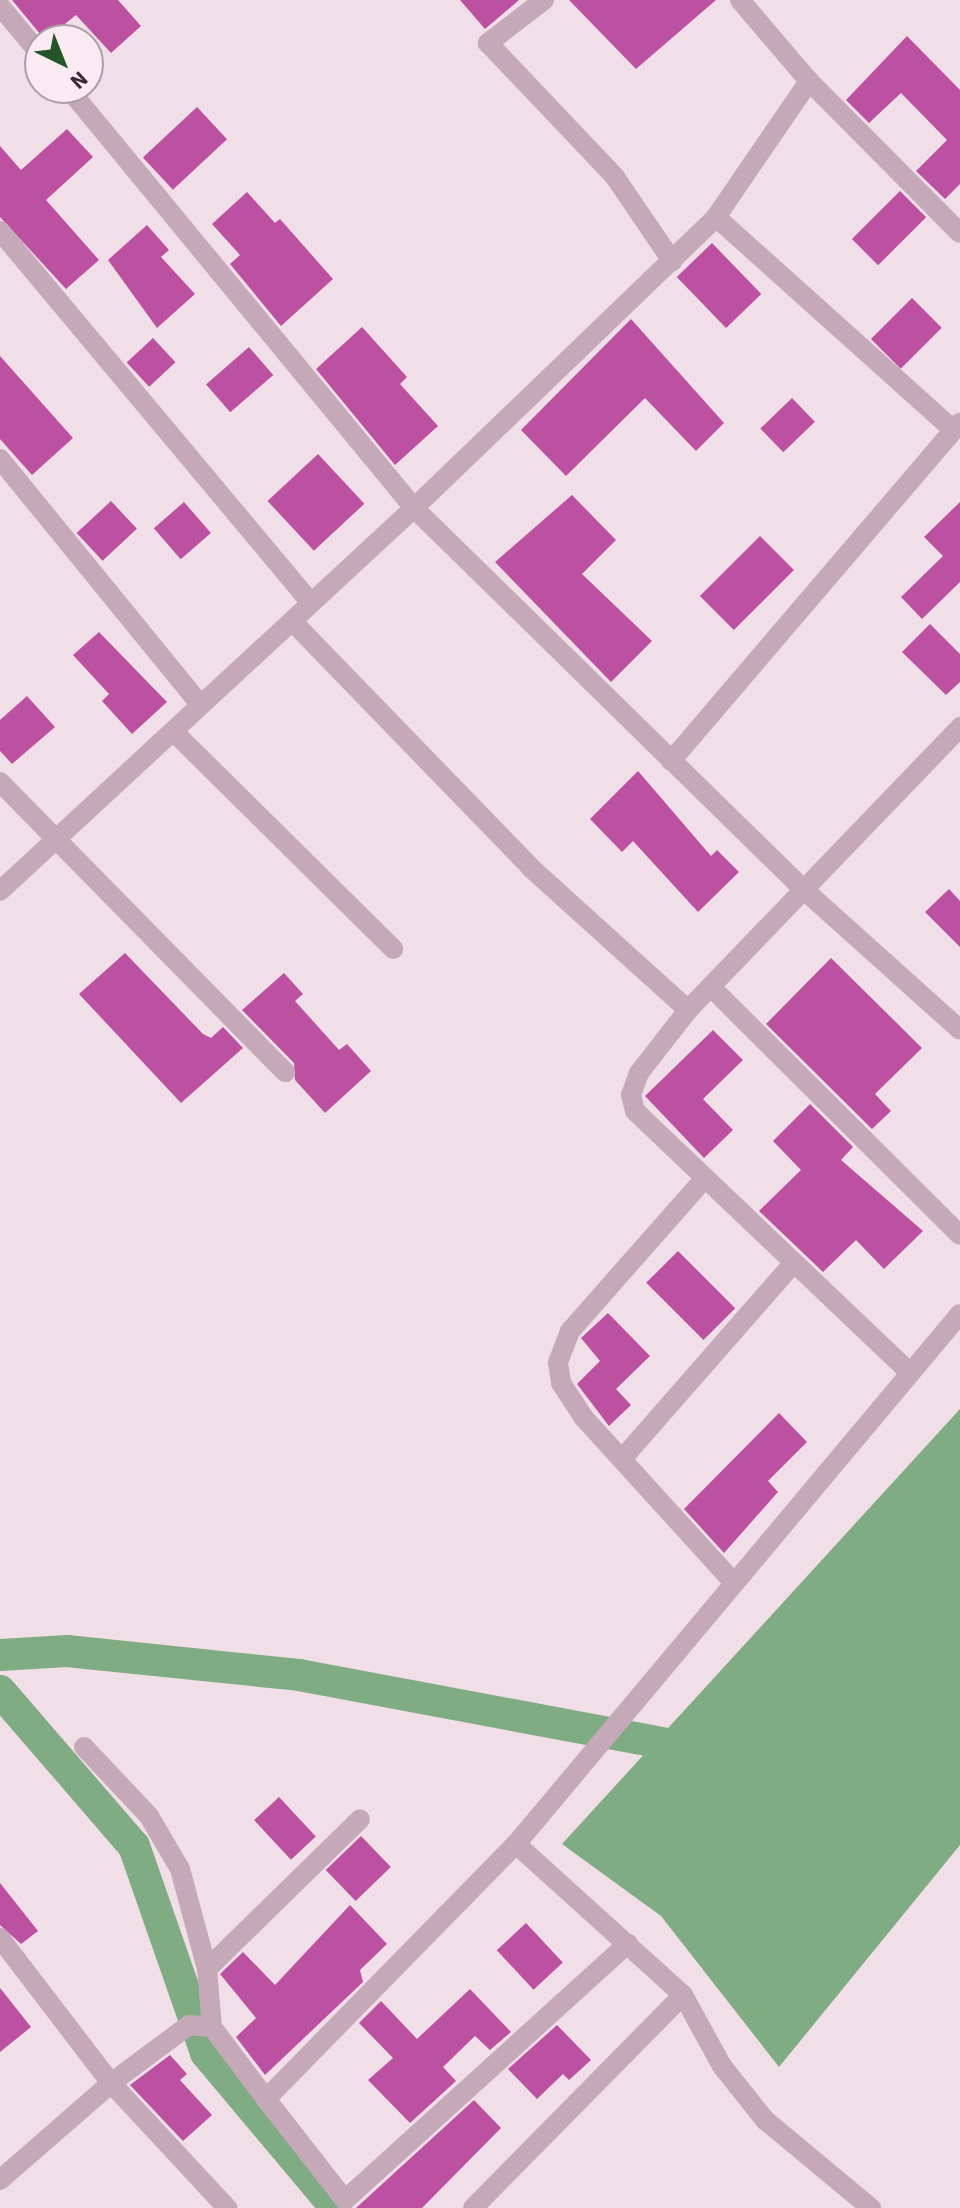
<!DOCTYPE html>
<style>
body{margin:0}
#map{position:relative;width:960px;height:2208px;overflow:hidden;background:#f1dfe7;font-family:"Source Sans 3",sans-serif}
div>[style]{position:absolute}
.water>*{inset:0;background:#80ac83}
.canal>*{height:32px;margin:-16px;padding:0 16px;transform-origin:16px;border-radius:16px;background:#80ac83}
.building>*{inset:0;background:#bd51a1;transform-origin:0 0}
.street>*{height:20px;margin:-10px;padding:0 10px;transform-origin:10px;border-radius:10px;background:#c5a9b8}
span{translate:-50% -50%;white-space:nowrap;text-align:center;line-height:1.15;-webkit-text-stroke:8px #f9ebf1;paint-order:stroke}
.north{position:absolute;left:24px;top:24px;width:80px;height:80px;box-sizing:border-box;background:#f9ebf1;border:2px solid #ab9ea5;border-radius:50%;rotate:137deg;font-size:22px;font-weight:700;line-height:32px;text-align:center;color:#372a33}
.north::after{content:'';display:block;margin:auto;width:28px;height:36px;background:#235527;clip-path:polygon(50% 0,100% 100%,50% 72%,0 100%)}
</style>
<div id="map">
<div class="water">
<i style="clip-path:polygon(960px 1409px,960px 1845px,779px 2067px,661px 1916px,562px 1844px)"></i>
</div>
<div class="canal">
<i style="left:0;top:1655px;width:67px;rotate:-3.4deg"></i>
<i style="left:67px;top:1651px;width:233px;rotate:5.9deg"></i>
<i style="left:299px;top:1675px;width:403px;rotate:10.6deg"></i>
<i style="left:0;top:1691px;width:205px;rotate:49.2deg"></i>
<i style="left:134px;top:1846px;width:219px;rotate:70.8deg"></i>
<i style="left:206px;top:2053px;width:202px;rotate:50deg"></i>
</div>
<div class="building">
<i style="clip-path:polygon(12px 0,118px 0,141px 26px,111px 53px,76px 15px,45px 40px)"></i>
<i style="clip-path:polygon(460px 0,519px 0,485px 29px)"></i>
<i style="clip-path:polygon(569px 0,716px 0,636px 69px)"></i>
<i style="clip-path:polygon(907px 36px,960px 90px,960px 184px,945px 199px,916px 171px,947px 140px,901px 93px,869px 123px,846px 100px)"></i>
<i style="left:197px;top:107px;width:44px;height:74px;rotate:47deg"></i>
<i style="clip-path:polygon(67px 129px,93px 157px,46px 200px,99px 260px,66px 289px,0 217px,0 146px,21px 170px)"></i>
<i style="left:900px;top:191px;width:37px;height:68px;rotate:45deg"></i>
<i style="clip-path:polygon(247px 192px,275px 223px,280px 219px,333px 279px,281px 326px,230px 264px,240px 255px,212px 224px)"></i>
<i style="clip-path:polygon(147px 225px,169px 250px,161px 257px,195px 294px,157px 328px,108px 260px)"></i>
<i style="left:712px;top:243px;width:71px;height:49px;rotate:46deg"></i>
<i style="left:912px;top:298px;width:42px;height:58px;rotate:45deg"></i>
<i style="clip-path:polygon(631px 319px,724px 423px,696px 451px,645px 398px,566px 476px,521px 430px)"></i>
<i style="clip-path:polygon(362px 327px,407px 377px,400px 384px,438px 426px,395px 465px,316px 369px)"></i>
<i style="left:153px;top:338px;width:33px;height:36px;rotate:47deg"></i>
<i style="left:249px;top:347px;width:37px;height:57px;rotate:49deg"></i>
<i style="clip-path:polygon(0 356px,73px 438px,32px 475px,0 439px)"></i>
<i style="left:792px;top:398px;width:33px;height:44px;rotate:46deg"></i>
<i style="left:318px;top:454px;width:68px;height:69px;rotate:47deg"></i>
<i style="clip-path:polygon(572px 495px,616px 540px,582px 574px,652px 641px,611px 682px,495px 562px)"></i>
<i style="left:111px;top:501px;width:38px;height:47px;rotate:47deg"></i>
<i style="left:184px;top:502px;width:41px;height:40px;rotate:49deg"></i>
<i style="clip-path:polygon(960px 502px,960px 582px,922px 619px,901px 597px,943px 556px,924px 537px)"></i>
<i style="left:760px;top:536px;width:48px;height:85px;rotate:45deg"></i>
<i style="clip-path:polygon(930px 624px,960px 654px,960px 682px,946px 695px,902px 652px)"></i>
<i style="clip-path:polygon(99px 632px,167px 702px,132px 734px,102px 701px,109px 694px,73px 655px)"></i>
<i style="clip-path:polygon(27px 696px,55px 727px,12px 764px,0 751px,0 720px)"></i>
<i style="clip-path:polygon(638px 771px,711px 856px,717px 850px,739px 872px,698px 912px,633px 841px,622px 852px,590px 819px)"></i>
<i style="clip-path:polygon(949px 889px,960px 901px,960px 947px,925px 912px)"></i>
<i style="clip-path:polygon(125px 953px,203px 1034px,211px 1038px,223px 1027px,243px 1048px,181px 1103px,79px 994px)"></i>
<i style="clip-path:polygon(831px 958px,922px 1048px,875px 1094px,891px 1111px,872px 1129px,766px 1024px)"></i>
<i style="clip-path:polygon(284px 973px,303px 994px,295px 1001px,339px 1050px,347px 1044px,371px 1071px,325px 1113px,295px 1080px,294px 1063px,242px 1010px)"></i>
<i style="clip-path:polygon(713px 1030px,743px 1060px,703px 1099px,733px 1130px,704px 1158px,645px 1096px)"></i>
<i style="clip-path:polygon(810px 1104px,853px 1147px,841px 1160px,923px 1231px,884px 1269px,856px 1240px,823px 1272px,759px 1211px,801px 1170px,773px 1141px)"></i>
<i style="left:678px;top:1251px;width:81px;height:45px;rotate:45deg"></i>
<i style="clip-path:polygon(608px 1313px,650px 1356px,616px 1389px,631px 1405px,609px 1426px,577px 1384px,600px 1361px,581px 1338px)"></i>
<i style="clip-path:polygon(779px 1413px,807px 1442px,768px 1481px,778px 1492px,724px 1553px,684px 1509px)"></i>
<i style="left:279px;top:1797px;width:54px;height:34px;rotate:47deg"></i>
<i style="left:361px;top:1836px;width:43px;height:49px;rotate:46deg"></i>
<i style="clip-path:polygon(0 1883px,38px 1931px,21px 1944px,0 1925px)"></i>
<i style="clip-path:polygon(350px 1905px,387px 1944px,360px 1970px,363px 1982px,265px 2075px,236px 2037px,256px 2018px,220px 1974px,243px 1952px,275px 1985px)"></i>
<i style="left:526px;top:1923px;width:54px;height:40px;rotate:47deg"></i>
<i style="clip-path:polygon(0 1988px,31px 2027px,0 2052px)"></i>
<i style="clip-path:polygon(470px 1989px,511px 2032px,490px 2050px,475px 2036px,443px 2067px,456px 2081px,410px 2123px,368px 2080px,393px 2058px,359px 2023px,381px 2001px,417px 2039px)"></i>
<i style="clip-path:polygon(557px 2025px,591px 2060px,569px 2080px,563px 2074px,537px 2099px,508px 2069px)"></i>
<i style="clip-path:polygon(170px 2055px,187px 2074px,180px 2080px,212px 2115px,183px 2141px,130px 2085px)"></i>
<i style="clip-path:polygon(474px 2100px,501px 2128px,422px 2208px,356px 2208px)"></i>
</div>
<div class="street">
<i style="left:544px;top:0;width:71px;rotate:142.5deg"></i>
<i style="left:488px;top:43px;width:185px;rotate:46.5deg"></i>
<i style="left:615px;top:177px;width:102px;rotate:55.8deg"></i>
<i style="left:740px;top:0;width:106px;rotate:49.6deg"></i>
<i style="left:809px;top:81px;width:214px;rotate:45.2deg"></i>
<i style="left:0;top:6px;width:62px;rotate:50.2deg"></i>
<i style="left:68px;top:88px;width:544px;rotate:50.52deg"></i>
<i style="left:414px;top:508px;width:543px;rotate:44.4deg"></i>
<i style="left:802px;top:888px;width:212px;rotate:41.9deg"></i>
<i style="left:716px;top:217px;width:165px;rotate:-55.6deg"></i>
<i style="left:0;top:231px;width:481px;rotate:50.1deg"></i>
<i style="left:0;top:459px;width:316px;rotate:50.8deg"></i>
<i style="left:292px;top:621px;width:344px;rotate:45.9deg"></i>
<i style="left:531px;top:868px;width:212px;rotate:42.1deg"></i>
<i style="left:688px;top:1010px;width:393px;rotate:-46.1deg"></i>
<i style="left:175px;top:733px;width:307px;rotate:44.7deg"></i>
<i style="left:671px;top:761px;width:445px;rotate:-49.5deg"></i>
<i style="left:0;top:782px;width:407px;rotate:45.5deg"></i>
<i style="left:0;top:891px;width:564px;rotate:-42.77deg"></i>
<i style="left:414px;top:508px;width:419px;rotate:-43.9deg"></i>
<i style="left:716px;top:217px;width:319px;rotate:41.9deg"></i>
<i style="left:711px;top:987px;width:351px;rotate:44.9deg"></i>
<i style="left:688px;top:1010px;width:80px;rotate:127.9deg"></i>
<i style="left:639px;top:1073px;width:23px;rotate:110deg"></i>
<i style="left:631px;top:1095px;width:16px;rotate:76deg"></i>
<i style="left:635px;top:1111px;width:380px;rotate:43.6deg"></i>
<i style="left:705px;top:1178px;width:204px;rotate:131.4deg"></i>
<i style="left:570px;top:1331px;width:34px;rotate:111deg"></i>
<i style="left:558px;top:1363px;width:20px;rotate:81deg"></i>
<i style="left:561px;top:1383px;width:42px;rotate:56.7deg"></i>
<i style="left:584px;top:1418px;width:223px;rotate:47.7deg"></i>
<i style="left:622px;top:1459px;width:258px;rotate:-48.8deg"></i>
<i style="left:84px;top:1747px;width:95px;rotate:46.7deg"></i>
<i style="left:149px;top:1816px;width:61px;rotate:59.7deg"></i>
<i style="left:180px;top:1869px;width:104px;rotate:74.9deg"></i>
<i style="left:207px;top:1969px;width:58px;rotate:85.1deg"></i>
<i style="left:516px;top:1844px;width:225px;rotate:42.1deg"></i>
<i style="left:683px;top:1995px;width:81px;rotate:61.2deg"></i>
<i style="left:722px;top:2066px;width:69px;rotate:51.5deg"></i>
<i style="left:765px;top:2120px;width:138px;rotate:39.7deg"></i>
<i style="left:0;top:1938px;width:183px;rotate:52.6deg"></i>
<i style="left:111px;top:2083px;width:171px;rotate:47.1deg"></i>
<i style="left:207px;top:1969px;width:214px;rotate:-44.4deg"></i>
<i style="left:266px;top:2099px;width:128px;rotate:52deg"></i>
<i style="left:345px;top:2200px;width:382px;rotate:-42.2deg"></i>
<i style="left:0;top:2180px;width:147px;rotate:-41.1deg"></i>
<i style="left:111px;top:2083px;width:97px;rotate:-36.6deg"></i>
<i style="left:189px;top:2025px;width:23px;rotate:5deg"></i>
<i style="left:212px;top:2027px;width:90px;rotate:53.1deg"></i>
<i style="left:266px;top:2099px;width:357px;rotate:-45.6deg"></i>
<i style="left:516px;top:1844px;width:691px;rotate:-50.05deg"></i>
<i style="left:473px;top:2208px;width:299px;rotate:-45.4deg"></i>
</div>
<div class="north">N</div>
</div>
